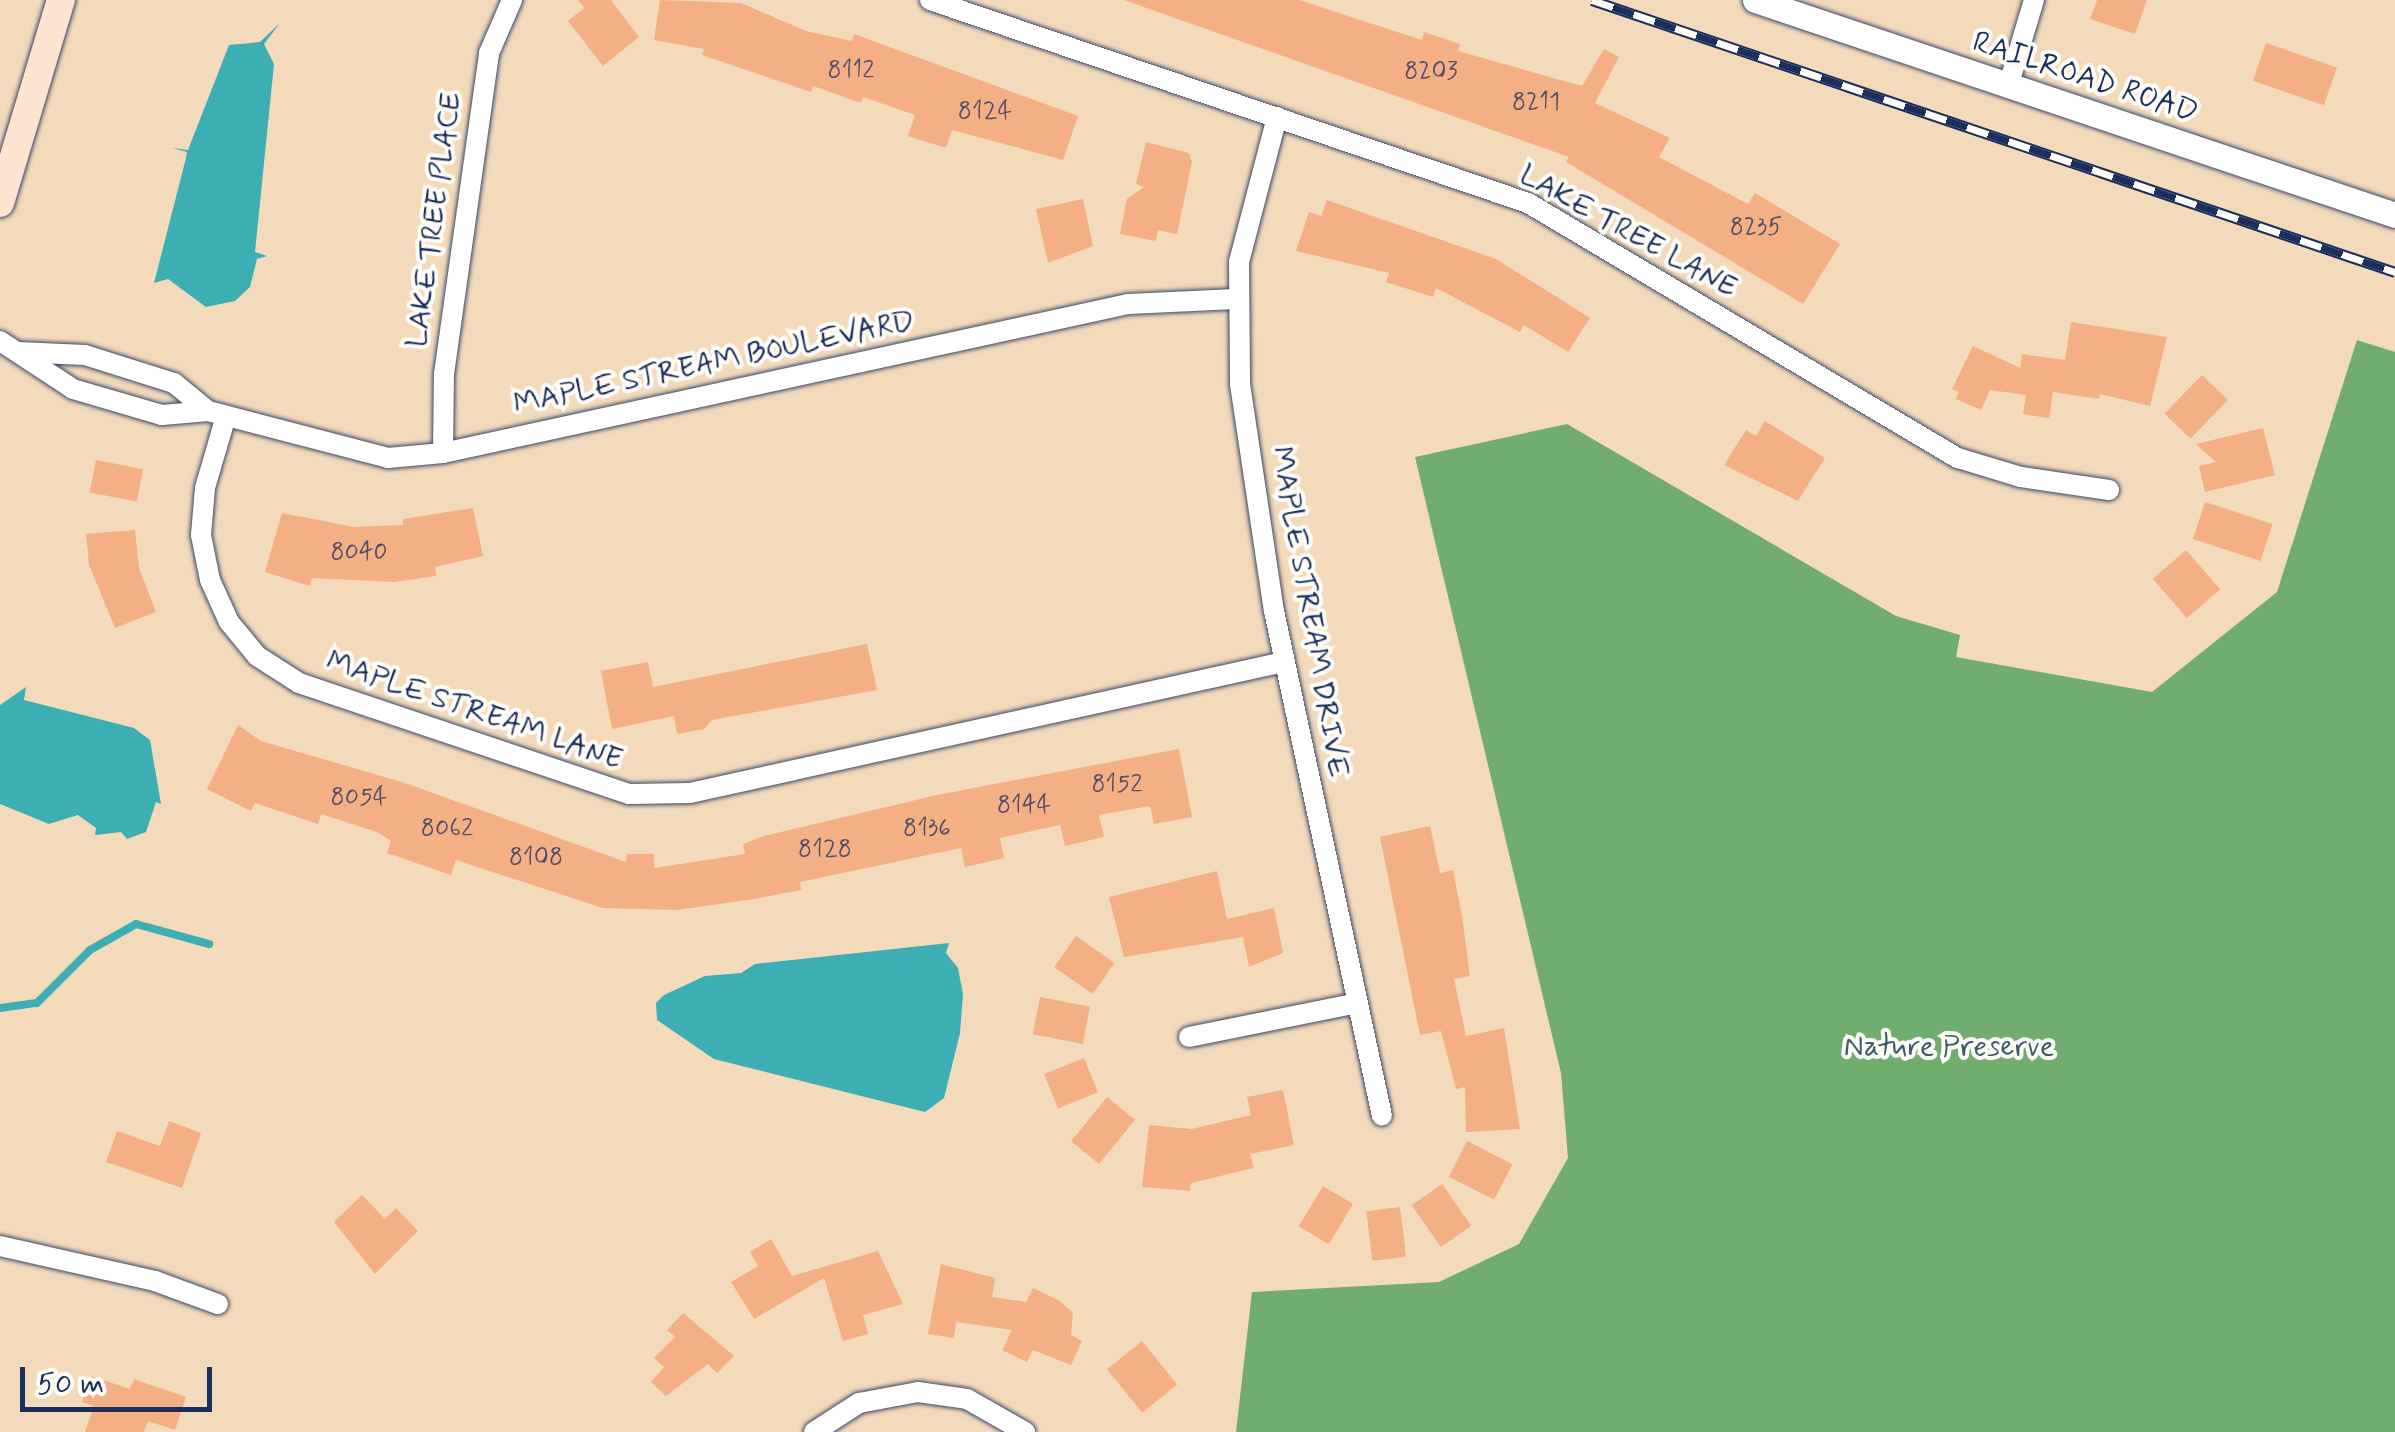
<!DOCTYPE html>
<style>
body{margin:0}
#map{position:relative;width:2395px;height:1432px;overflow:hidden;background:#f3dabb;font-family:Mynerve,sans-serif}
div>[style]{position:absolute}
.forest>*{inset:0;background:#71ad6e}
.water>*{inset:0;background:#3caeb4}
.stream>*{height:8px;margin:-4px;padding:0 4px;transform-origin:4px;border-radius:4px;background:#3caeb4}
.building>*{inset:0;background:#f4af85;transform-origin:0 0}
.roads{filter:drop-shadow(0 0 2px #3b496c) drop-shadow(0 0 2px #3b496c)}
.minor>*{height:20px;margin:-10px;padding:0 10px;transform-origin:10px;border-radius:10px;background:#fff}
.tertiary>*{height:25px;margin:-12.5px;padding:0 12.5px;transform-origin:12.5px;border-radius:12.5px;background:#fff}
.secondary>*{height:28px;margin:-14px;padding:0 14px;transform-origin:14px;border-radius:14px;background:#fde4d1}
.rail>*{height:11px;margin-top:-5.5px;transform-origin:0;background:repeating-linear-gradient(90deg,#fdfcf7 0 22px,#1b2f5e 0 44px);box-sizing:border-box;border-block:2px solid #1b2f5e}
span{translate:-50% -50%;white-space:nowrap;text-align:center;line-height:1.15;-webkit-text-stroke:8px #fdfcf7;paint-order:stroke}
.number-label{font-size:25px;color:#514f68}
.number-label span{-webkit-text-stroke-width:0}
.street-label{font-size:30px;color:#1b2f5e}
.park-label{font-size:30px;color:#3d5d68}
.scale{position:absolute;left:20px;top:1367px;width:192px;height:45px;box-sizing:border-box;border:5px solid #1b2f5e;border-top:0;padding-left:12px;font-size:30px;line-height:35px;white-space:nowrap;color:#1b2f5e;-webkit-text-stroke:8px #fdfcf7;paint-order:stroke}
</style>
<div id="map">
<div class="forest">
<i style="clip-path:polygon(2357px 340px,2395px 352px,2395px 1432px,1236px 1432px,1252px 1292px,1439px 1282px,1519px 1244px,1568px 1158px,1561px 1073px,1415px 457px,1567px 424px,1896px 616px,1960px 635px,1956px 657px,2152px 692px,2277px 592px)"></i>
</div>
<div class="water">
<i style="clip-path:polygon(280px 23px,264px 44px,274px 64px,255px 252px,267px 256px,257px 259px,250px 287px,235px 301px,206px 307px,168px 279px,154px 283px,186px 158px,187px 152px,172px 148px,188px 150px,229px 45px,260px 42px)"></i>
<i style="clip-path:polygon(26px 687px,24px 700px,134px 728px,150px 740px,161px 804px,156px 802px,146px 832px,127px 839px,121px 832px,95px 835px,96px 828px,78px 815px,49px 824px,0 804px,0 705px)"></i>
<i style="clip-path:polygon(949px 943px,946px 953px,958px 968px,963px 994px,960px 1033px,944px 1098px,925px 1112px,714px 1059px,657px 1020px,656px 1003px,664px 995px,705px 976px,741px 973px,755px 964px)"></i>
</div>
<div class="stream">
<i style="left:0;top:1008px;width:37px;rotate:-8deg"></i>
<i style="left:37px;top:1003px;width:75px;rotate:-45deg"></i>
<i style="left:90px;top:950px;width:53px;rotate:-29.5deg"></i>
<i style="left:136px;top:924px;width:76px;rotate:15.3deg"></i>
</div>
<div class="building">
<i style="clip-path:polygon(578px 0,611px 0,639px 37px,603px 66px,568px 21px,584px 8px)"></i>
<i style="clip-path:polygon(660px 0,741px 3px,806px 31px,852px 41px,854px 34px,1078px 116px,1063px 160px,952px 130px,946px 148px,908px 136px,915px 115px,863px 97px,861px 103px,813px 86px,811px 92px,702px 55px,704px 49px,654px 40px)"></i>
<i style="clip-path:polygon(1124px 0,1299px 0,1422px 40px,1424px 32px,1460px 44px,1458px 51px,1582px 86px,1604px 49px,1619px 57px,1595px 103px,1670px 138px,1659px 157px,1748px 204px,1755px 193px,1840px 244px,1803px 304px,1566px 162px,1569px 157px)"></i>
<i style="clip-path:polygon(2097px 0,2147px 0,2135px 34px,2090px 19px)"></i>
<i style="left:2266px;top:43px;width:75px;height:40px;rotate:19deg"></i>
<i style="clip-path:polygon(1146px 142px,1189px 153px,1192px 162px,1177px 234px,1158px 230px,1156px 241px,1120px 234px,1127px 199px,1144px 187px,1136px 184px)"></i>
<i style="clip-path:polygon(1083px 199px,1093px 246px,1048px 263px,1036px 209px)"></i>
<i style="clip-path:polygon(1327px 200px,1496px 259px,1590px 318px,1568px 352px,1524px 325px,1520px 332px,1436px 288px,1433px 297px,1386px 282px,1389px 273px,1296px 251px,1309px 212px,1321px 216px)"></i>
<i style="clip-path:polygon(2071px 322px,2167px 337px,2150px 406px,2100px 394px,2099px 399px,2053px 392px,2049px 418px,2023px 414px,2026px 395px,1990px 390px,1981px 410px,1956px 399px,1959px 392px,1952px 389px,1973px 346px,2020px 368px,2022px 354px,2065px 360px)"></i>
<i style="left:2202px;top:375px;width:36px;height:54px;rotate:44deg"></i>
<i style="clip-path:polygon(1765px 421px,1825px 458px,1798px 501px,1724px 465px,1746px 430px,1756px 436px)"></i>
<i style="clip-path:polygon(2263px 428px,2275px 475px,2205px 492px,2199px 466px,2216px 462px,2196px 444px)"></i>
<i style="left:96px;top:460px;width:48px;height:33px;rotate:11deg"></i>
<i style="left:2205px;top:502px;width:71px;height:39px;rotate:18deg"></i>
<i style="clip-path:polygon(473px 508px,483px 556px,435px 567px,436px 576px,394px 582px,312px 578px,310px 586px,265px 572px,282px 513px,354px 527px,403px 525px,403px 519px)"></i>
<i style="clip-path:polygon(135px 530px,139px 568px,156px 612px,115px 628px,89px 565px,86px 534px)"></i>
<i style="left:2186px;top:550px;width:52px;height:44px;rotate:49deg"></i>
<i style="clip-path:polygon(867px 644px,877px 690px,712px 720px,704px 729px,677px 734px,674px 716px,612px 729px,601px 671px,648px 662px,653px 687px)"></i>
<i style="clip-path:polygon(238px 725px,261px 741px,405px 783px,626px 862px,627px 854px,654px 854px,654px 868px,745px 854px,743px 844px,764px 836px,937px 795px,1179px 749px,1192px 817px,1154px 824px,1150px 806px,1099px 815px,1104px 837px,1065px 846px,1060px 825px,1000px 838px,1004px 858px,965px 867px,961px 848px,800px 882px,801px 890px,754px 899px,677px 910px,603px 908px,456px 860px,451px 875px,387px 853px,391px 841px,377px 832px,321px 814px,318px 824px,255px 803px,251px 811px,207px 789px)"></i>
<i style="clip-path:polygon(1430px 826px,1440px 873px,1453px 870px,1462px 916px,1470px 976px,1454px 979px,1466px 1036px,1504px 1028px,1520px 1129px,1466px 1132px,1465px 1087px,1456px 1089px,1441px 1031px,1420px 1035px,1380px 837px)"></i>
<i style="clip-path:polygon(1217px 871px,1227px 919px,1274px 908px,1283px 953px,1249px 967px,1243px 937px,1124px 957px,1109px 897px)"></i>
<i style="left:1076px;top:936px;width:47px;height:38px;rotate:35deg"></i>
<i style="left:1040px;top:997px;width:51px;height:38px;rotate:11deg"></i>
<i style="left:1084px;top:1058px;width:37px;height:43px;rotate:68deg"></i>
<i style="clip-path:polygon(1283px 1090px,1294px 1145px,1250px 1154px,1254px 1168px,1191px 1183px,1190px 1191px,1142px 1187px,1149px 1125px,1192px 1129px,1251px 1115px,1247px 1097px)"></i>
<i style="left:1107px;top:1097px;width:36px;height:57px;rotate:39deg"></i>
<i style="clip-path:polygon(169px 1121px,201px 1133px,182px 1188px,106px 1162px,117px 1131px,160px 1146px)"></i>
<i style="left:1467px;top:1141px;width:51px;height:40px;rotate:27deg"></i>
<i style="left:1442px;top:1184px;width:51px;height:37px;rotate:55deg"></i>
<i style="left:1323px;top:1186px;width:35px;height:47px;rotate:31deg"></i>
<i style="clip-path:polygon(362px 1195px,385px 1219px,396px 1208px,418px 1231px,375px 1274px,334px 1222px)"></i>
<i style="left:1400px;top:1207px;width:50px;height:34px;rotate:83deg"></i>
<i style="clip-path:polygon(771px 1239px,792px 1276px,878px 1251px,903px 1304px,863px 1315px,868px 1334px,843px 1341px,824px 1278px,754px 1319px,731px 1282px,758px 1266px,750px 1252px)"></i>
<i style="clip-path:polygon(941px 1264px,995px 1278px,992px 1297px,1026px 1302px,1033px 1288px,1058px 1300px,1073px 1313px,1071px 1335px,1082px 1341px,1071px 1365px,1033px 1350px,1027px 1362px,1002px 1350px,1012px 1330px,956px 1322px,954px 1338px,928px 1334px)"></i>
<i style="clip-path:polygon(683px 1313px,734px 1356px,717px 1373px,708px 1364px,666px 1396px,651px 1382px,664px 1367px,654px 1358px,675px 1337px,667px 1330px)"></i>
<i style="left:1142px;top:1341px;width:56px;height:45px;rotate:51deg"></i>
<i style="clip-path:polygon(91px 1376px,130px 1389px,134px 1379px,186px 1397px,175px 1430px,148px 1421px,144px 1432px,85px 1432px,94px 1406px,82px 1402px)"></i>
</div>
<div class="roads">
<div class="minor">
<i style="left:930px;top:0;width:632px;rotate:18.75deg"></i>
<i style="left:1528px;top:203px;width:500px;rotate:30.7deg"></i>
<i style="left:1958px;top:458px;width:66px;rotate:16.8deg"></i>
<i style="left:2021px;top:477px;width:89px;rotate:8.4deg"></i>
<i style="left:2008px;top:87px;width:91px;rotate:-73.4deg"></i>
<i style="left:1277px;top:117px;width:150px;rotate:104.7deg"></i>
<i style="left:1239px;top:262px;width:122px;rotate:89.5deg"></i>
<i style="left:1240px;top:384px;width:230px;rotate:81.5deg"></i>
<i style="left:1274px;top:611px;width:516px;rotate:77.93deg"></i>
<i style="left:0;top:341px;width:87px;rotate:33.3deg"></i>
<i style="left:73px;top:389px;width:93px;rotate:16.3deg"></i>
<i style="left:162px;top:415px;width:46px;rotate:-5deg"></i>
<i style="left:208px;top:411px;width:186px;rotate:14.6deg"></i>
<i style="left:388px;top:458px;width:55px;rotate:-5.2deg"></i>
<i style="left:443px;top:453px;width:701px;rotate:-12.27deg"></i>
<i style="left:1128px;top:304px;width:108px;rotate:-2.7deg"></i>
<i style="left:18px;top:352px;width:67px;rotate:2.6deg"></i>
<i style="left:85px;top:355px;width:93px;rotate:17.5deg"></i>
<i style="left:174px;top:383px;width:44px;rotate:39.5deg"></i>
<i style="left:226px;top:416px;width:75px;rotate:106.3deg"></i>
<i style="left:205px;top:488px;width:47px;rotate:94.9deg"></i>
<i style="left:201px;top:535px;width:46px;rotate:78.7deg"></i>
<i style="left:210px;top:580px;width:46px;rotate:65.7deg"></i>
<i style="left:229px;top:622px;width:44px;rotate:50.5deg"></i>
<i style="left:257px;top:656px;width:50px;rotate:32.7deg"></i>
<i style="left:299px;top:683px;width:348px;rotate:18.6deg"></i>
<i style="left:629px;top:794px;width:61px;rotate:-0.9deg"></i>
<i style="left:690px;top:793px;width:608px;rotate:-12.44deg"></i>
<i style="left:443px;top:453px;width:79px;rotate:-89.3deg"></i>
<i style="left:444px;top:374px;width:324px;rotate:-82deg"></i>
<i style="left:489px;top:53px;width:58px;rotate:-66.5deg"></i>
<i style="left:1189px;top:1037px;width:171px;rotate:-11.4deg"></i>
<i style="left:0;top:1246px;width:159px;rotate:12.7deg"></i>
<i style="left:155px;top:1281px;width:67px;rotate:20.1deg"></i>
<i style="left:814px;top:1432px;width:54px;rotate:-32.8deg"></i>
<i style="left:859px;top:1403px;width:60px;rotate:-10.6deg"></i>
<i style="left:918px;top:1392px;width:49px;rotate:8.1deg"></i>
<i style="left:967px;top:1399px;width:67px;rotate:29.6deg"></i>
</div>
<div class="tertiary">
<i style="left:1755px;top:0;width:675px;rotate:18.57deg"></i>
</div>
<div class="secondary">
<i style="left:0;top:203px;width:212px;rotate:-73.3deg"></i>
</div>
</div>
<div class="rail">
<i style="left:1592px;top:0;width:848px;rotate:18.71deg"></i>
</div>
<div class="number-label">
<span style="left:851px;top:71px">8112</span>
<span style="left:1431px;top:72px">8203</span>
<span style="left:1536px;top:103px">8211</span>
<span style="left:985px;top:112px">8124</span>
<span style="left:1756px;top:228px">8235</span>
<span style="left:359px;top:553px">8040</span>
<span style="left:1117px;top:785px">8152</span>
<span style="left:359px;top:798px">8054</span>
<span style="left:1024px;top:806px">8144</span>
<span style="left:447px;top:829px">8062</span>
<span style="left:927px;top:829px">8136</span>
<span style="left:825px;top:850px">8128</span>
<span style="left:536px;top:858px">8108</span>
</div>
<div class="street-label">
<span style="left:2085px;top:78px;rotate:18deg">RAILROAD ROAD</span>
<span style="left:435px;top:220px;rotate:-82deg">LAKE TREE PLACE</span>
<span style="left:1628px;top:232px;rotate:29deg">LAKE TREE LANE</span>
<span style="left:714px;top:363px;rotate:-12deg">MAPLE STREAM BOULEVARD</span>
<span style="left:1309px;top:612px;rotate:80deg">MAPLE STREAM DRIVE</span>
<span style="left:474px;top:711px;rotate:19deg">MAPLE STREAM LANE</span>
</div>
<div class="park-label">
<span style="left:1949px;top:1047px">Nature Preserve</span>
</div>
<div class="scale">50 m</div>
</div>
